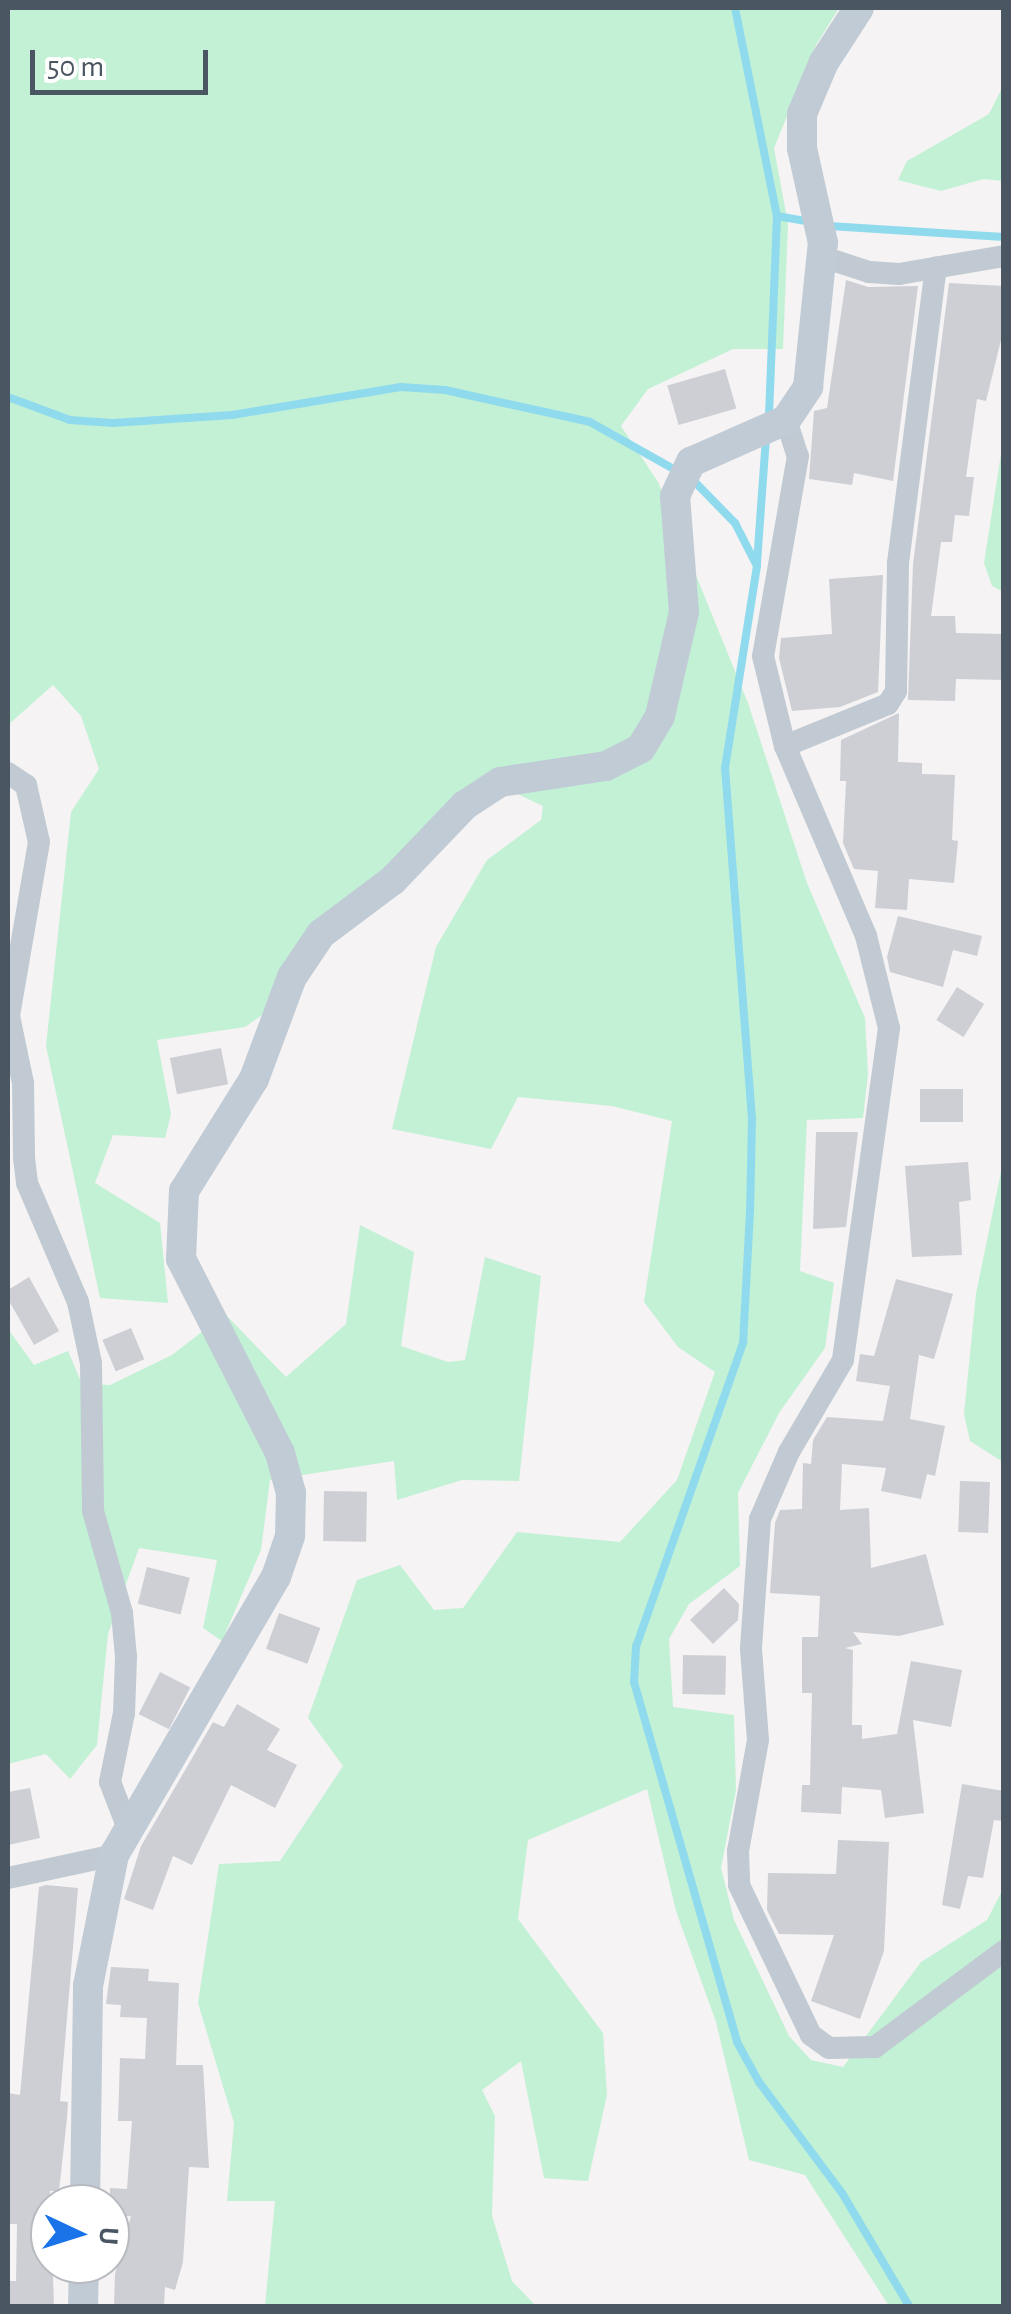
<!DOCTYPE html>
<style>
body{margin:0}
#map{position:relative;width:1011px;height:2314px;overflow:hidden;background:#f5f3f3;font-family:"Alegreya Sans",sans-serif}
div>[style]{position:absolute}
.green>*{inset:0;background:#c3f1d5}
.stream>*{height:8px;margin:-4px;padding:0 4px;transform-origin:4px;border-radius:4px;background:#90daee}
.building>*{inset:0;background:#cdcfd5;transform-origin:0 0}
.street>*{height:22px;margin:-11px;padding:0 11px;transform-origin:11px;border-radius:11px;background:#c1cad2}
.secondary>*{height:30px;margin:-15px;padding:0 15px;transform-origin:15px;border-radius:15px;background:#c1cbd6}
span{translate:-50% -50%;white-space:nowrap;text-align:center;line-height:1.15;-webkit-text-stroke:8px #fff;paint-order:stroke}
.frame{position:absolute;inset:0;border:10px solid #4a5661;pointer-events:none}
.north{position:absolute;left:30px;top:2184px;width:100px;height:100px;box-sizing:border-box;background:#fff;border:2px solid #b7bbc0;border-radius:50%;rotate:94deg;font-size:28px;font-weight:700;line-height:40px;text-align:center;color:#4a5661}
.north::after{content:'';display:block;margin:auto;width:35px;height:45px;background:#1a73e8;clip-path:polygon(50% 0,100% 100%,50% 72%,0 100%)}
.scale{position:absolute;left:30px;top:50px;width:178px;height:45px;box-sizing:border-box;border:5px solid #4a5661;border-top:0;padding-left:12px;font-size:30px;line-height:35px;white-space:nowrap;color:#4a5661;-webkit-text-stroke:8px #fff;paint-order:stroke}
</style>
<div id="map">
<div class="green">
<i style="clip-path:polygon(8px 8px,839px 8px,816px 45px,774px 148px,788px 224px,783px 349px,733px 349px,648px 389px,621px 426px,658px 482px,748px 703px,807px 883px,865px 1018px,868px 1074px,863px 1118px,807px 1120px,800px 1271px,834px 1283px,825px 1348px,779px 1413px,738px 1493px,740px 1566px,689px 1604px,669px 1639px,673px 1707px,734px 1715px,736px 1790px,721px 1868px,734px 1920px,789px 2036px,811px 2060px,843px 2067px,921px 1962px,987px 1920px,1003px 1889px,1003px 2306px,889px 2306px,805px 2175px,749px 2160px,716px 2022px,676px 1911px,647px 1789px,528px 1840px,518px 1919px,603px 2033px,607px 2095px,588px 2181px,544px 2178px,521px 2061px,482px 2090px,495px 2116px,492px 2216px,512px 2281px,536px 2306px,265px 2306px,275px 2201px,227px 2201px,234px 2123px,198px 2003px,219px 1864px,280px 1861px,343px 1766px,308px 1718px,357px 1580px,400px 1565px,434px 1610px,463px 1608px,517px 1532px,620px 1542px,677px 1480px,715px 1372px,678px 1347px,644px 1302px,672px 1121px,612px 1106px,518px 1097px,491px 1149px,392px 1129px,436px 947px,487px 860px,541px 820px,543px 806px,511px 791px,390px 867px,269px 1010px,245px 1027px,157px 1040px,171px 1114px,165px 1138px,113px 1135px,95px 1183px,160px 1223px,168px 1303px,100px 1298px,46px 1046px,71px 812px,99px 769px,81px 716px,53px 685px,8px 725px)"></i>
<i style="clip-path:polygon(1003px 86px,1003px 181px,983px 179px,941px 191px,898px 180px,907px 161px,989px 114px)"></i>
<i style="clip-path:polygon(1003px 441px,1003px 592px,992px 586px,984px 563px)"></i>
<i style="clip-path:polygon(1003px 1162px,1003px 1462px,970px 1441px,964px 1414px,976px 1294px)"></i>
<i style="clip-path:polygon(360px 1225px,414px 1252px,401px 1346px,448px 1362px,465px 1360px,485px 1257px,541px 1276px,519px 1481px,462px 1480px,397px 1500px,394px 1461px,270px 1480px,261px 1550px,222px 1641px,203px 1628px,217px 1560px,139px 1548px,108px 1634px,97px 1745px,70px 1779px,46px 1754px,8px 1764px,8px 1329px,34px 1365px,68px 1351px,82px 1384px,110px 1385px,172px 1355px,225px 1314px,286px 1377px,346px 1324px)"></i>
</div>
<div class="stream">
<i style="left:735px;top:8px;width:212px;rotate:78.6deg"></i>
<i style="left:777px;top:216px;width:202px;rotate:92.3deg"></i>
<i style="left:777px;top:216px;width:34px;rotate:10deg"></i>
<i style="left:829px;top:226px;width:175px;rotate:3.6deg"></i>
<i style="left:8px;top:397px;width:66px;rotate:20.4deg"></i>
<i style="left:70px;top:420px;width:43px;rotate:4deg"></i>
<i style="left:113px;top:423px;width:119px;rotate:-3.8deg"></i>
<i style="left:232px;top:415px;width:171px;rotate:-9.4deg"></i>
<i style="left:401px;top:387px;width:44px;rotate:3.9deg"></i>
<i style="left:445px;top:390px;width:148px;rotate:12.4deg"></i>
<i style="left:590px;top:422px;width:102px;rotate:29.3deg"></i>
<i style="left:692px;top:479px;width:62px;rotate:45.7deg"></i>
<i style="left:735px;top:523px;width:48px;rotate:62.9deg"></i>
<i style="left:757px;top:566px;width:205px;rotate:99deg"></i>
<i style="left:725px;top:768px;width:352px;rotate:85.6deg"></i>
<i style="left:752px;top:1119px;width:92px;rotate:91.2deg"></i>
<i style="left:750px;top:1211px;width:132px;rotate:93deg"></i>
<i style="left:743px;top:1343px;width:321px;rotate:109.4deg"></i>
<i style="left:636px;top:1646px;width:36px;rotate:93deg"></i>
<i style="left:634px;top:1682px;width:374px;rotate:74deg"></i>
<i style="left:737px;top:2042px;width:46px;rotate:61.2deg"></i>
<i style="left:759px;top:2082px;width:139px;rotate:53.2deg"></i>
<i style="left:842px;top:2193px;width:131px;rotate:59.3deg"></i>
<i style="left:757px;top:563px;width:126px;rotate:-85.9deg"></i>
</div>
<div class="building">
<i style="clip-path:polygon(846px 280px,868px 287px,918px 286px,893px 481px,854px 473px,852px 485px,809px 479px,814px 411px,827px 408px)"></i>
<i style="clip-path:polygon(949px 283px,1004px 286px,1004px 328px,986px 401px,977px 399px,966px 477px,974px 477px,969px 516px,955px 515px,952px 542px,941px 542px,931px 616px,955px 616px,956px 633px,1004px 634px,1004px 680px,956px 679px,955px 701px,908px 700px,913px 564px)"></i>
<i style="left:725px;top:369px;width:41px;height:60px;rotate:74deg"></i>
<i style="clip-path:polygon(883px 575px,878px 692px,840px 707px,792px 711px,779px 658px,781px 638px,832px 634px,829px 579px)"></i>
<i style="clip-path:polygon(899px 713px,898px 762px,922px 763px,922px 774px,955px 775px,952px 840px,958px 841px,954px 883px,909px 879px,907px 910px,875px 908px,878px 871px,854px 869px,843px 843px,846px 781px,840px 781px,841px 740px)"></i>
<i style="clip-path:polygon(898px 916px,982px 936px,977px 956px,953px 950px,943px 987px,890px 972px,887px 957px)"></i>
<i style="left:957px;top:987px;width:32px;height:39px;rotate:32deg"></i>
<i style="left:221px;top:1048px;width:37px;height:52px;rotate:79deg"></i>
<i style="left:920px;top:1089px;width:43px;height:33px"></i>
<i style="clip-path:polygon(816px 1132px,858px 1132px,846px 1227px,813px 1229px)"></i>
<i style="clip-path:polygon(968px 1162px,971px 1200px,959px 1202px,962px 1255px,912px 1257px,905px 1166px)"></i>
<i style="clip-path:polygon(29px 1277px,59px 1331px,34px 1345px,8px 1299px,8px 1290px)"></i>
<i style="clip-path:polygon(896px 1279px,953px 1294px,934px 1359px,919px 1355px,910px 1419px,945px 1426px,935px 1476px,927px 1474px,921px 1499px,881px 1491px,886px 1468px,842px 1464px,840px 1510px,869px 1508px,871px 1568px,926px 1554px,944px 1625px,899px 1636px,853px 1632px,862px 1644px,845px 1648px,853px 1650px,852px 1725px,862px 1725px,862px 1739px,897px 1734px,911px 1661px,962px 1670px,951px 1727px,913px 1720px,924px 1813px,885px 1818px,881px 1790px,842px 1787px,841px 1814px,801px 1812px,802px 1785px,810px 1785px,812px 1693px,802px 1693px,802px 1637px,818px 1637px,820px 1596px,770px 1593px,775px 1523px,780px 1510px,802px 1509px,803px 1463px,811px 1464px,813px 1440px,827px 1417px,883px 1421px,890px 1386px,856px 1381px,860px 1354px,874px 1356px)"></i>
<i style="left:131px;top:1328px;width:34px;height:31px;rotate:67deg"></i>
<i style="left:960px;top:1481px;width:30px;height:51px;rotate:2deg"></i>
<i style="left:324px;top:1491px;width:43px;height:50px;rotate:1deg"></i>
<i style="left:147px;top:1567px;width:44px;height:38px;rotate:14deg"></i>
<i style="clip-path:polygon(724px 1588px,739px 1604px,738px 1620px,713px 1644px,690px 1620px)"></i>
<i style="left:279px;top:1613px;width:44px;height:38px;rotate:20deg"></i>
<i style="left:683px;top:1655px;width:43px;height:39px;rotate:1deg"></i>
<i style="left:160px;top:1672px;width:34px;height:47px;rotate:27deg"></i>
<i style="clip-path:polygon(237px 1704px,280px 1729px,267px 1750px,297px 1765px,275px 1808px,231px 1785px,192px 1865px,173px 1856px,153px 1910px,124px 1899px,141px 1846px,213px 1722px,224px 1727px)"></i>
<i style="clip-path:polygon(962px 1784px,1004px 1791px,1004px 1821px,994px 1820px,983px 1878px,968px 1876px,960px 1909px,942px 1905px)"></i>
<i style="clip-path:polygon(30px 1788px,40px 1838px,8px 1845px,8px 1792px)"></i>
<i style="clip-path:polygon(838px 1840px,889px 1842px,884px 1951px,860px 2019px,811px 2001px,834px 1935px,779px 1934px,767px 1910px,768px 1873px,836px 1874px)"></i>
<i style="clip-path:polygon(46px 1885px,78px 1888px,60px 2101px,68px 2102px,67px 2118px,59px 2191px,50px 2191px,54px 2306px,8px 2306px,8px 2281px,16px 2281px,17px 2224px,8px 2224px,8px 2093px,20px 2095px,39px 1887px)"></i>
<i style="clip-path:polygon(111px 1967px,149px 1969px,148px 1981px,179px 1983px,176px 2065px,203px 2065px,209px 2168px,189px 2167px,183px 2262px,175px 2290px,165px 2287px,164px 2306px,114px 2306px,115px 2274px,131px 2216px,110px 2216px,110px 2188px,127px 2189px,132px 2121px,118px 2121px,120px 2058px,145px 2059px,147px 2018px,120px 2017px,121px 2005px,106px 2004px)"></i>
</div>
<div class="street">
<i style="left:823px;top:257px;width:48px;rotate:18.1deg"></i>
<i style="left:869px;top:272px;width:30px;rotate:4deg"></i>
<i style="left:899px;top:274px;width:107px;rotate:-9.7deg"></i>
<i style="left:786px;top:420px;width:38px;rotate:72deg"></i>
<i style="left:798px;top:456px;width:203px;rotate:99.9deg"></i>
<i style="left:763px;top:656px;width:93px;rotate:76.3deg"></i>
<i style="left:785px;top:746px;width:207px;rotate:66.9deg"></i>
<i style="left:866px;top:936px;width:95px;rotate:76deg"></i>
<i style="left:889px;top:1028px;width:335px;rotate:97.9deg"></i>
<i style="left:843px;top:1360px;width:107px;rotate:120.4deg"></i>
<i style="left:789px;top:1452px;width:73px;rotate:113.4deg"></i>
<i style="left:760px;top:1519px;width:130px;rotate:94deg"></i>
<i style="left:751px;top:1649px;width:91px;rotate:85.6deg"></i>
<i style="left:758px;top:1740px;width:113px;rotate:100.2deg"></i>
<i style="left:738px;top:1851px;width:34px;rotate:88deg"></i>
<i style="left:739px;top:1885px;width:166px;rotate:64.4deg"></i>
<i style="left:811px;top:2035px;width:22px;rotate:36deg"></i>
<i style="left:829px;top:2048px;width:46px;rotate:-1.2deg"></i>
<i style="left:875px;top:2047px;width:161px;rotate:-36.7deg"></i>
<i style="left:785px;top:746px;width:111px;rotate:-22.2deg"></i>
<i style="left:888px;top:704px;width:15px;rotate:-58deg"></i>
<i style="left:896px;top:691px;width:128px;rotate:-89.1deg"></i>
<i style="left:898px;top:563px;width:298px;rotate:-82.7deg"></i>
<i style="left:8px;top:773px;width:22px;rotate:34deg"></i>
<i style="left:26px;top:785px;width:58px;rotate:77.2deg"></i>
<i style="left:39px;top:842px;width:177px;rotate:99.8deg"></i>
<i style="left:9px;top:1016px;width:68px;rotate:78.2deg"></i>
<i style="left:23px;top:1083px;width:75px;rotate:89.2deg"></i>
<i style="left:24px;top:1158px;width:25px;rotate:83deg"></i>
<i style="left:27px;top:1183px;width:129px;rotate:66.8deg"></i>
<i style="left:78px;top:1302px;width:62px;rotate:78deg"></i>
<i style="left:91px;top:1363px;width:148px;rotate:89.2deg"></i>
<i style="left:93px;top:1511px;width:106px;rotate:74.1deg"></i>
<i style="left:122px;top:1613px;width:44px;rotate:84.8deg"></i>
<i style="left:126px;top:1657px;width:56px;rotate:92deg"></i>
<i style="left:124px;top:1713px;width:70px;rotate:101.5deg"></i>
<i style="left:110px;top:1782px;width:47px;rotate:68.9deg"></i>
<i style="left:8px;top:1878px;width:108px;rotate:-12.2deg"></i>
</div>
<div class="secondary">
<i style="left:85px;top:2204px;width:218px;rotate:-89.2deg"></i>
<i style="left:88px;top:1986px;width:134px;rotate:-78.8deg"></i>
<i style="left:114px;top:1855px;width:322px;rotate:-59.8deg"></i>
<i style="left:276px;top:1577px;width:43px;rotate:-71.1deg"></i>
<i style="left:290px;top:1536px;width:43px;rotate:-88.7deg"></i>
<i style="left:291px;top:1493px;width:41px;rotate:-105.4deg"></i>
<i style="left:280px;top:1453px;width:218px;rotate:-117deg"></i>
<i style="left:181px;top:1259px;width:68px;rotate:-87.5deg"></i>
<i style="left:184px;top:1191px;width:132px;rotate:-58deg"></i>
<i style="left:254px;top:1079px;width:109px;rotate:-69.6deg"></i>
<i style="left:292px;top:977px;width:52px;rotate:-56deg"></i>
<i style="left:321px;top:934px;width:90px;rotate:-36.9deg"></i>
<i style="left:393px;top:880px;width:104px;rotate:-46.2deg"></i>
<i style="left:465px;top:805px;width:42px;rotate:-33.3deg"></i>
<i style="left:500px;top:782px;width:107px;rotate:-8.6deg"></i>
<i style="left:606px;top:766px;width:39px;rotate:-27deg"></i>
<i style="left:641px;top:748px;width:37px;rotate:-59deg"></i>
<i style="left:660px;top:716px;width:107px;rotate:-77deg"></i>
<i style="left:684px;top:612px;width:116px;rotate:-94.4deg"></i>
<i style="left:675px;top:496px;width:38px;rotate:-65deg"></i>
<i style="left:691px;top:462px;width:104px;rotate:-23.9deg"></i>
<i style="left:786px;top:420px;width:40px;rotate:-56deg"></i>
<i style="left:808px;top:387px;width:145px;rotate:-84.1deg"></i>
<i style="left:823px;top:243px;width:97px;rotate:-102.5deg"></i>
<i style="left:802px;top:148px;width:34px;rotate:-90deg"></i>
<i style="left:802px;top:114px;width:56px;rotate:-67.1deg"></i>
<i style="left:824px;top:62px;width:64px;rotate:-57.1deg"></i>
<i style="left:83px;top:2306px;width:42px;rotate:-88.6deg"></i>
</div>
<div class="frame"></div>
<div class="north">U</div>
<div class="scale">50 m</div>
</div>
